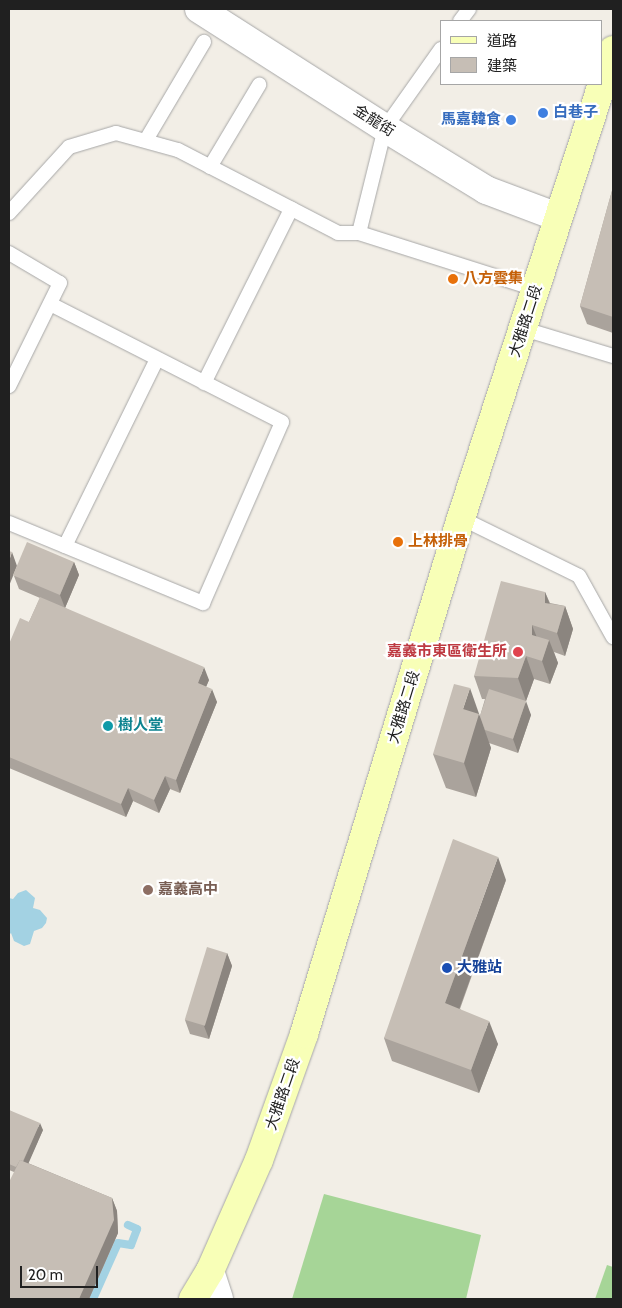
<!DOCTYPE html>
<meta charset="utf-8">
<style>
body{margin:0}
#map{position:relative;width:622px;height:1308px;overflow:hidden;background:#f2eee6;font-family:Cabin,"Noto Sans TC",sans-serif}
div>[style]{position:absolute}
.forest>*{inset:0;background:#a6d597}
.water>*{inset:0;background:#a3d2e3}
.stream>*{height:8px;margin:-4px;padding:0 4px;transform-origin:4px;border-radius:4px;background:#a3d2e3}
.roads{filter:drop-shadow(0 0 1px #a7a7a7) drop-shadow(0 0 1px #a7a7a7)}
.lane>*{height:14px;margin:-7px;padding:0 7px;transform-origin:7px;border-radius:7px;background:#fff}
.street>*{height:28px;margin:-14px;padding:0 14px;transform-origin:14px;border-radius:14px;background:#fff}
.secondary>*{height:28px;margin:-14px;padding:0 14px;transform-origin:14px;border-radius:14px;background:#f8ffb7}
.wall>*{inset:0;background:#aaa39c}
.shaded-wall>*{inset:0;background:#8b857f}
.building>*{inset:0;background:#c6beb5;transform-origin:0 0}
.dots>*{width:14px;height:14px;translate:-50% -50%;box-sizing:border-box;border:2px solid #fff;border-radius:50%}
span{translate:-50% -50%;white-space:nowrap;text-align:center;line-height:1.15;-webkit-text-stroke:4.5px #fff;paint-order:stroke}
.shop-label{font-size:15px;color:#366cbe;font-weight:700}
.left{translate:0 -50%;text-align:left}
.right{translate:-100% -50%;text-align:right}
.street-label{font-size:15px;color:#202020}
.food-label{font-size:15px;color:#c56008;font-weight:700}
.health-label{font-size:15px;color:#be3a42;font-weight:700}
.culture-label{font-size:15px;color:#0d838f;font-weight:700}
.education-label{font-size:15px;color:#785e54;font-weight:700}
.transit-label{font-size:15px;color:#164399;font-weight:700}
.frame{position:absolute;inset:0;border:10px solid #202020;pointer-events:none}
.legend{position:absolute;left:440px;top:20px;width:162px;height:65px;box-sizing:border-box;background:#fff;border:1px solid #a6a6a6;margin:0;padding:6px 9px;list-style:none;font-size:15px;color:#202020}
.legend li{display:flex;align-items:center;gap:10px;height:25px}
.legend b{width:25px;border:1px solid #a6a6a6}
.scale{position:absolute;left:20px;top:1266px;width:78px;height:22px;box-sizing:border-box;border:2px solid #202020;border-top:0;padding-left:6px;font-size:15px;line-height:18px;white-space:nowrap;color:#202020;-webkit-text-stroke:4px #fff;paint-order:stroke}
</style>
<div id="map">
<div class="forest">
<i style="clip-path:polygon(324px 1194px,481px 1235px,466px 1299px,292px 1299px)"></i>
<i style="clip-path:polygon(607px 1265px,613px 1267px,613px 1299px,595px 1299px)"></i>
</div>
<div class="water">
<i style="clip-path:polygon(26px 890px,35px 898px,33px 908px,40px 910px,47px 918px,46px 923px,42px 928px,34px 931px,30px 944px,24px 946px,14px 941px,11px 933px,9px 935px,9px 898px,13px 899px,18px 893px)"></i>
</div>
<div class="stream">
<i style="left:93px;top:1299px;width:61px;rotate:-65.9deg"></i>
<i style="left:118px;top:1243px;width:13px;rotate:9deg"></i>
<i style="left:131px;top:1245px;width:17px;rotate:-69deg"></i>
<i style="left:137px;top:1229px;width:10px;rotate:-156deg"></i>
</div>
<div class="roads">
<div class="lane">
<i style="left:460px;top:21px;width:15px;rotate:-53deg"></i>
<i style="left:146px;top:140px;width:114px;rotate:-59.4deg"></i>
<i style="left:210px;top:167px;width:96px;rotate:-59.1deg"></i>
<i style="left:9px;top:213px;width:89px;rotate:-47.7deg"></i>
<i style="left:69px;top:147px;width:49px;rotate:-16.6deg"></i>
<i style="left:116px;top:133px;width:64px;rotate:15.3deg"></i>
<i style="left:178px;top:150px;width:180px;rotate:27.4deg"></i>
<i style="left:338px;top:233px;width:21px"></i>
<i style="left:359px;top:233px;width:108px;rotate:-76.1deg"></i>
<i style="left:385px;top:128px;width:97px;rotate:-54.7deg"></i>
<i style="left:359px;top:233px;width:186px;rotate:17.6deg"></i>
<i style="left:9px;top:253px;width:59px;rotate:30.5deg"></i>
<i style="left:60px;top:283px;width:115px;rotate:116.3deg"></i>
<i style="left:524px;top:329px;width:93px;rotate:16.9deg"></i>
<i style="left:204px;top:383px;width:195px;rotate:-63.4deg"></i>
<i style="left:461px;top:518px;width:131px;rotate:26.2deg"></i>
<i style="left:579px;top:576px;width:70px;rotate:60.9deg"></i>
<i style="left:9px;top:523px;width:210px;rotate:22.4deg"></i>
<i style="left:203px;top:603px;width:197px;rotate:-66.4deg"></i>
<i style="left:282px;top:422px;width:260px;rotate:-153deg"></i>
<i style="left:65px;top:546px;width:208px;rotate:-63.8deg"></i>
</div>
<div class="street">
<i style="left:199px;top:9px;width:221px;rotate:32.6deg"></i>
<i style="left:385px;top:128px;width:119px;rotate:31.5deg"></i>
<i style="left:486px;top:190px;width:77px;rotate:20.6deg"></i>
<i style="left:210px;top:1271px;width:29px;rotate:72deg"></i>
</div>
<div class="secondary">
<i style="left:193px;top:1299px;width:33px;rotate:-59deg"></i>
<i style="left:210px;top:1271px;width:121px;rotate:-66.2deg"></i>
<i style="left:259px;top:1160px;width:134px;rotate:-70.3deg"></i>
<i style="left:304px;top:1034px;width:539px;rotate:-73.08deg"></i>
<i style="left:461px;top:518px;width:492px;rotate:-72deg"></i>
</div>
</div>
<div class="wall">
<i style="clip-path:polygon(613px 187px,613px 333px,587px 324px,580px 306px)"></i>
<i style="clip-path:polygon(74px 562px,79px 575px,65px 608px,209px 680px,206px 687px,217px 702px,180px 793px,170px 789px,159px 813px,133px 801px,126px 817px,9px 768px,9px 644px,29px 622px,40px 598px,19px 589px,14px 576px)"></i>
<i style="clip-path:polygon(545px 592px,550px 603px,565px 606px,573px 629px,565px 656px,554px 652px,558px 663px,550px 684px,534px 679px,526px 701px,524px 701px,531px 715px,518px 753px,489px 743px,491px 748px,476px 797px,446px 788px,433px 754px,480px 716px,485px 699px,482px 699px,474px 676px)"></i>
<i style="clip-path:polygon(506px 880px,460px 1009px,498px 1044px,479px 1093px,392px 1061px,384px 1038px)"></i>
<i style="clip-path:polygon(227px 953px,232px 966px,209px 1039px,190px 1034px,185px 1020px)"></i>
<i style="clip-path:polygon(9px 1110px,43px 1130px,28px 1163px,112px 1198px,117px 1211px,118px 1233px,89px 1299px,9px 1299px,14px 1172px,9px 1170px)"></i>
</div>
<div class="shaded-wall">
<i style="clip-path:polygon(12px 552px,17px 566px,9px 586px,9px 561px)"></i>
<i style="clip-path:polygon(74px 562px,79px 575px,65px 608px,60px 595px)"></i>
<i style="clip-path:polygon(545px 592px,554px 615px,545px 603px)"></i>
<i style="clip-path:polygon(565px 606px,573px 629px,565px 656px,557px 633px)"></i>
<i style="clip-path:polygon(532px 625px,541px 648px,532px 635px)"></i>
<i style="clip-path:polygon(549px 640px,558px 663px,550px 684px,542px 661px)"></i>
<i style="clip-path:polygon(526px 656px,534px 679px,526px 701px,518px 678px)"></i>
<i style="clip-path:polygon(204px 667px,209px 680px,202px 696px,198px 683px)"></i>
<i style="clip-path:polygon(470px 688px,491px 748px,476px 797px,464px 763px,463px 709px)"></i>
<i style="clip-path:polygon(212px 689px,217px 702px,180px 793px,176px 780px)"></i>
<i style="clip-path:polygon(526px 701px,531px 715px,518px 753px,513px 739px)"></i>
<i style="clip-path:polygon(165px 776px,170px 789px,159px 813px,154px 800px)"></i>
<i style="clip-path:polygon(128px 788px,133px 801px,126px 817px,121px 804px)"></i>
<i style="clip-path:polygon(498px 857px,506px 880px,453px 1026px,445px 1003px)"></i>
<i style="clip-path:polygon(227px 953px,232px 966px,209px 1039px,204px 1026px)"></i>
<i style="clip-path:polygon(489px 1021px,498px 1044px,479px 1093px,471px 1070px)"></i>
<i style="clip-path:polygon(40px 1123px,43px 1130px,23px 1176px,20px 1169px)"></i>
<i style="clip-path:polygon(112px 1198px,117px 1211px,118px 1233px,89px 1299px,79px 1299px)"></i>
</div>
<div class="building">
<i style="clip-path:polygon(613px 187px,613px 317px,580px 306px)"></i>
<i style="left:27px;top:542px;width:51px;height:36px;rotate:23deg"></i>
<i style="clip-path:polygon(9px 551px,12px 552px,9px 561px)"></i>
<i style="clip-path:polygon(501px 581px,545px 592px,545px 603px,565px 606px,557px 633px,532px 625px,532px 635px,549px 640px,542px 661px,526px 656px,518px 678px,474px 676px)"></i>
<i style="clip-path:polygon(40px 597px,204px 667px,198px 683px,212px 689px,176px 780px,165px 776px,154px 800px,128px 788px,121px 804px,9px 757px,9px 644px,20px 618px,29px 622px)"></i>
<i style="clip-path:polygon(454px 684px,470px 688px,463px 709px,479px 714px,464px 763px,433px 754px)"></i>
<i style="clip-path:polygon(489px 689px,526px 701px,513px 739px,485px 730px,480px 716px)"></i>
<i style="clip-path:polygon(453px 839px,498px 857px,445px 1003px,489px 1021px,471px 1070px,384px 1038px)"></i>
<i style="left:207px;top:947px;width:21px;height:76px;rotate:17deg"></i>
<i style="clip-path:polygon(9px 1110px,40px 1123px,23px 1161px,20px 1160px,16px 1167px,9px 1164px)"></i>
<i style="clip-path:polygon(20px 1160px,112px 1198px,114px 1220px,79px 1299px,9px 1299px,9px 1182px)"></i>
</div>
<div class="dots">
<i style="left:543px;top:113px;background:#3f7fe0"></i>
<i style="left:511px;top:120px;background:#3f7fe0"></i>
<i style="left:453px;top:279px;background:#e8710a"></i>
<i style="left:398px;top:542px;background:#e8710a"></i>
<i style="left:518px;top:652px;background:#e0444e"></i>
<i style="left:108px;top:726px;background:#0f9aa8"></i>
<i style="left:148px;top:890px;background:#8d6e63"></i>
<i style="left:447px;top:968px;background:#1a4fb4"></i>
</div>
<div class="shop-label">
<span class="left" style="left:553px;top:113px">白巷子</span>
<span class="right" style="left:501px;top:120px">馬嘉韓食</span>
</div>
<div class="street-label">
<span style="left:374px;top:121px;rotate:32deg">金龍街</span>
<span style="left:526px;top:321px;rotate:-72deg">大雅路二段</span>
<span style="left:404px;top:707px;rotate:-73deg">大雅路二段</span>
<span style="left:283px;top:1094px;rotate:-71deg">大雅路二段</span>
</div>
<div class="food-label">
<span class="left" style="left:463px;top:279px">八方雲集</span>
<span class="left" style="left:408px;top:542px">上林排骨</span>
</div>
<div class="health-label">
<span class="right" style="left:507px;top:652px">嘉義市東區衛生所</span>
</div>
<div class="culture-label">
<span class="left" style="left:118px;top:726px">樹人堂</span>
</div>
<div class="education-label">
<span class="left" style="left:158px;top:890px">嘉義高中</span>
</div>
<div class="transit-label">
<span class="left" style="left:457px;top:968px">大雅站</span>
</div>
<div class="frame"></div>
<ul class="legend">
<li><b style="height:6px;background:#f8ffb7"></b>道路</li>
<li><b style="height:14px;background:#c6beb5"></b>建築</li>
</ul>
<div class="scale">20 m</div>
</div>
